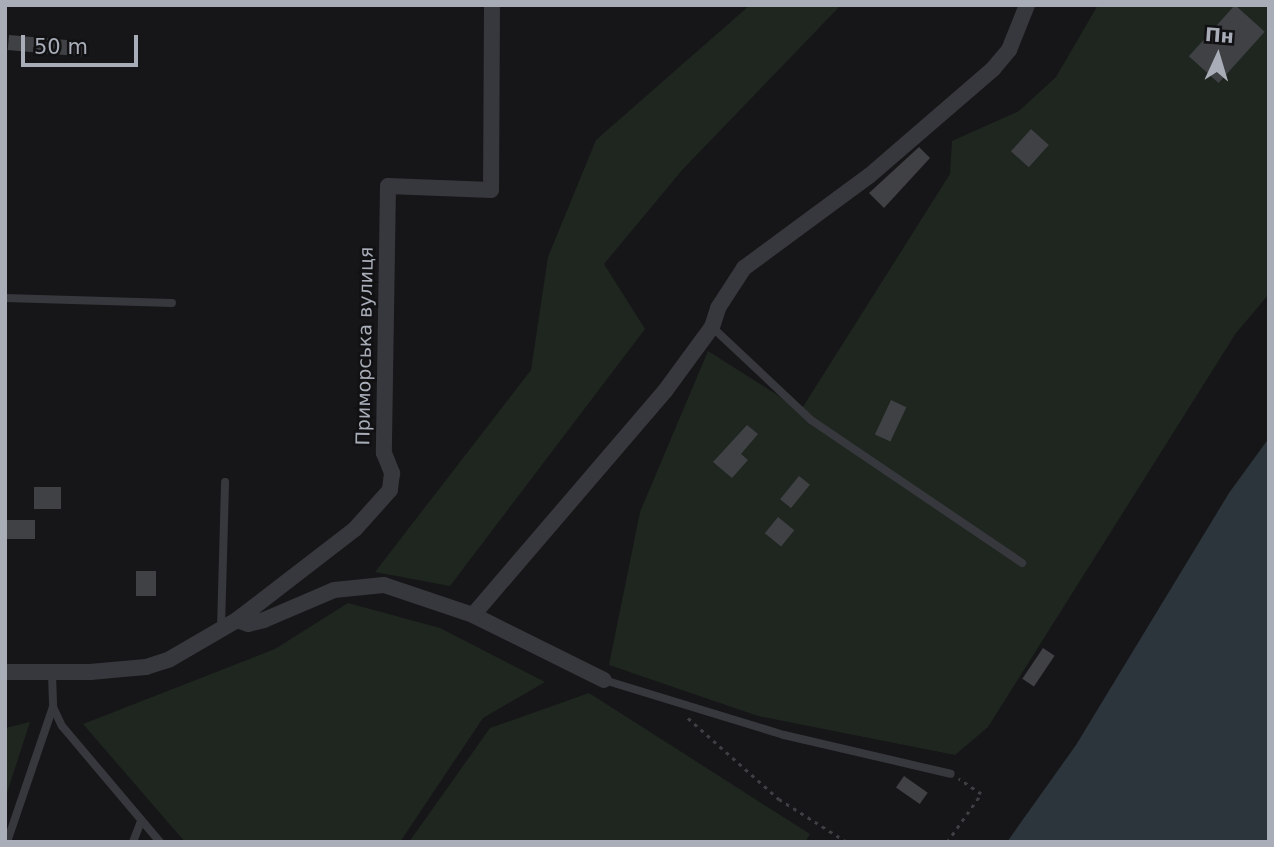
<!DOCTYPE html>
<meta charset="utf-8">
<style>
body{margin:0}
#map{position:relative;width:1274px;height:847px;overflow:hidden;background:#161618;font-family:"DejaVu Sans",sans-serif}
div>[style]{position:absolute}
.green>*{inset:0;background:#1e261f}
.water>*{inset:0;background:#2c353c}
.building>*{inset:0;background:#404145;transform-origin:0 0}
.path>*{height:2.5px;margin-top:-1.25px;transform-origin:0;background:repeating-linear-gradient(90deg,#3d3f44 0 3.5px,transparent 0 8.5px)}
.service>*{height:8px;margin:-4px;padding:0 4px;transform-origin:4px;border-radius:4px;background:#37383d}
.minor>*{height:16px;margin:-8px;padding:0 8px;transform-origin:8px;border-radius:8px;background:#37383d}
span{translate:-50% -50%;white-space:nowrap;text-align:center;line-height:1.15;-webkit-text-stroke:5px #111113;paint-order:stroke}
.street-label{font-size:19px;color:#a8adb8}
.frame{position:absolute;inset:0;border:7px solid #a8adb8;pointer-events:none}
.north{position:absolute;left:1183px;top:21px;width:70px;height:70px;-webkit-text-stroke:5px #111113;paint-order:stroke;rotate:4deg;font-size:19px;font-weight:700;line-height:28px;text-align:center;color:#a8adb8}
.north::after{content:'';display:block;margin:auto;width:24px;height:32px;background:#a8adb8;clip-path:polygon(50% 0,100% 100%,50% 72%,0 100%)}
.scale{position:absolute;left:21px;top:35px;width:117px;height:32px;box-sizing:border-box;border:4px solid #a8adb8;border-top:0;padding-left:9px;font-size:21px;line-height:24px;white-space:nowrap;color:#a8adb8;-webkit-text-stroke:5px #111113;paint-order:stroke}
</style>
<div id="map">
<div class="green">
<i style="clip-path:polygon(750px 5px,841px 5px,683px 169px,604px 264px,645px 329px,450px 586px,375px 572px,531px 370px,548px 257px,596px 140px)"></i>
<i style="clip-path:polygon(1098px 5px,1269px 5px,1269px 294px,1236px 333px,988px 727px,955px 755px,758px 716px,609px 665px,640px 512px,708px 351px,801px 410px,950px 174px,952px 141px,1019px 111px,1056px 77px)"></i>
<i style="clip-path:polygon(348px 603px,440px 628px,545px 682px,483px 718px,400px 842px,185px 842px,83px 724px,275px 649px)"></i>
<i style="clip-path:polygon(589px 693px,810px 834px,805px 842px,409px 842px,490px 728px)"></i>
<i style="clip-path:polygon(30px 722px,5px 799px,5px 728px)"></i>
</div>
<div class="water">
<i style="clip-path:polygon(1269px 438px,1269px 842px,1007px 842px,1076px 745px,1229px 493px)"></i>
</div>
<div class="building">
<i style="left:1235px;top:5px;width:40px;height:69px;rotate:42deg"></i>
<i style="left:9px;top:35px;width:75px;height:15px;rotate:5deg"></i>
<i style="left:1031px;top:129px;width:24px;height:30px;rotate:42deg"></i>
<i style="clip-path:polygon(919px 147px,930px 158px,884px 208px,869px 193px)"></i>
<i style="left:891px;top:400px;width:17px;height:38px;rotate:25deg"></i>
<i style="clip-path:polygon(747px 425px,758px 434px,741px 454px,748px 460px,732px 478px,713px 462px)"></i>
<i style="left:799px;top:476px;width:14px;height:30px;rotate:39deg"></i>
<i style="left:34px;top:487px;width:27px;height:22px"></i>
<i style="left:778px;top:517px;width:21px;height:21px;rotate:39deg"></i>
<i style="left:5px;top:520px;width:30px;height:19px"></i>
<i style="left:136px;top:571px;width:20px;height:25px"></i>
<i style="left:1043px;top:648px;width:14px;height:37px;rotate:34deg"></i>
<i style="left:904px;top:776px;width:29px;height:14px;rotate:35deg"></i>
</div>
<div class="path">
<i style="left:688px;top:718px;width:122px;rotate:41.7deg"></i>
<i style="left:779px;top:799px;width:80px;rotate:32.3deg"></i>
<i style="left:947px;top:842px;width:59px;rotate:-54.7deg"></i>
<i style="left:981px;top:794px;width:27px;rotate:-146deg"></i>
</div>
<div class="service">
<i style="left:5px;top:298px;width:167px;rotate:1.7deg"></i>
<i style="left:712px;top:327px;width:136px;rotate:43.2deg"></i>
<i style="left:811px;top:420px;width:255px;rotate:34.1deg"></i>
<i style="left:221px;top:628px;width:146px;rotate:-88.4deg"></i>
<i style="left:52px;top:674px;width:33px;rotate:88deg"></i>
<i style="left:53px;top:707px;width:21px;rotate:65deg"></i>
<i style="left:62px;top:726px;width:152px;rotate:49.8deg"></i>
<i style="left:604px;top:680px;width:188px;rotate:17deg"></i>
<i style="left:784px;top:735px;width:171px;rotate:13.1deg"></i>
<i style="left:7px;top:842px;width:143px;rotate:-71.2deg"></i>
<i style="left:133px;top:842px;width:22px;rotate:-69deg"></i>
</div>
<div class="minor">
<i style="left:492px;top:5px;width:185px;rotate:90.3deg"></i>
<i style="left:491px;top:190px;width:103px;rotate:-177.8deg"></i>
<i style="left:388px;top:186px;width:267px;rotate:90.9deg"></i>
<i style="left:384px;top:453px;width:22px;rotate:68deg"></i>
<i style="left:392px;top:473px;width:17px;rotate:97deg"></i>
<i style="left:390px;top:490px;width:52px;rotate:131.9deg"></i>
<i style="left:355px;top:529px;width:149px;rotate:142.4deg"></i>
<i style="left:237px;top:620px;width:12px;rotate:20deg"></i>
<i style="left:248px;top:624px;width:16px;rotate:-14deg"></i>
<i style="left:264px;top:620px;width:76px;rotate:-23.2deg"></i>
<i style="left:334px;top:590px;width:50px;rotate:-5.7deg"></i>
<i style="left:384px;top:585px;width:94px;rotate:18.6deg"></i>
<i style="left:473px;top:615px;width:146px;rotate:26.4deg"></i>
<i style="left:473px;top:615px;width:295px;rotate:-49.4deg"></i>
<i style="left:665px;top:391px;width:79px;rotate:-53.7deg"></i>
<i style="left:712px;top:327px;width:20px;rotate:-72deg"></i>
<i style="left:718px;top:308px;width:48px;rotate:-57deg"></i>
<i style="left:744px;top:268px;width:155px;rotate:-36.4deg"></i>
<i style="left:869px;top:176px;width:164px;rotate:-40.8deg"></i>
<i style="left:993px;top:69px;width:25px;rotate:-50deg"></i>
<i style="left:1009px;top:50px;width:48px;rotate:-68.2deg"></i>
<i style="left:5px;top:672px;width:85px"></i>
<i style="left:90px;top:672px;width:56px;rotate:-5.1deg"></i>
<i style="left:146px;top:667px;width:25px;rotate:-18deg"></i>
<i style="left:170px;top:659px;width:78px;rotate:-30.2deg"></i>
</div>
<div class="street-label">
<span style="left:365px;top:346px;rotate:-89deg">Приморська вулиця</span>
</div>
<div class="frame"></div>
<div class="north">Пн</div>
<div class="scale">50 m</div>
</div>
